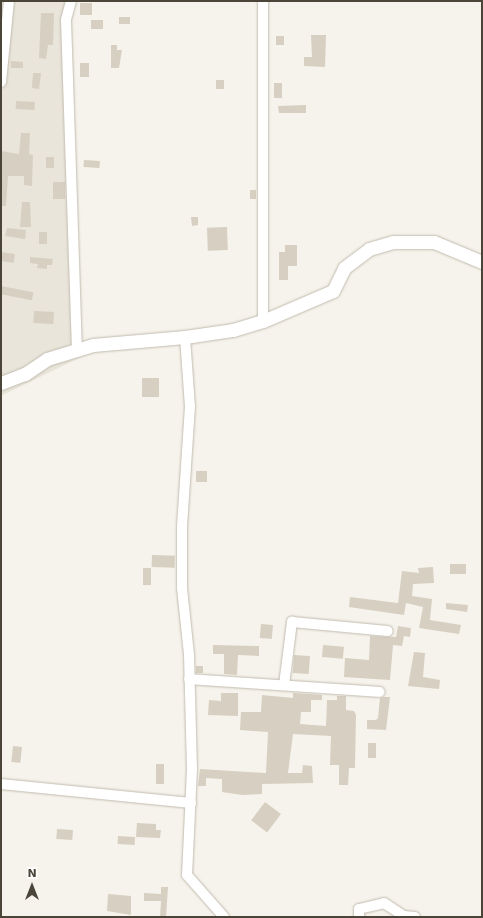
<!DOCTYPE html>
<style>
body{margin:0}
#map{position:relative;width:483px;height:918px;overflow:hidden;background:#f6f3ec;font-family:"DejaVu Sans",sans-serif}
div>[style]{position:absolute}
.residential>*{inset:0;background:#e9e5da}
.building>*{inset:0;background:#d7cfc1;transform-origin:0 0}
.roads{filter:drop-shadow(0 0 1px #c1bbae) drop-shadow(0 0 1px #c1bbae)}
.minor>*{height:10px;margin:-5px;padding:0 5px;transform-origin:5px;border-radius:5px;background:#fff}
.tertiary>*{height:13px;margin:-6.5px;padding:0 6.5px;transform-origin:6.5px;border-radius:6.5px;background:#fff}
span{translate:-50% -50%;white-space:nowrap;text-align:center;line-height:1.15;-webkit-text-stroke:4px #fff;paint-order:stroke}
.frame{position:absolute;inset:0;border:2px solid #4a4439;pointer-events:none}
.north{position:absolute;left:12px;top:866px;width:40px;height:40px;-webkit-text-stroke:3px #fff;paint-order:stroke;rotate:0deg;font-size:11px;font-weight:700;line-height:16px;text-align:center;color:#4a4439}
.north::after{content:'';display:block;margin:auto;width:14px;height:18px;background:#4a4439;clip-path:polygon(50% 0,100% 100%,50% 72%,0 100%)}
</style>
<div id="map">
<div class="residential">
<i style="clip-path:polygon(1px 1px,70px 1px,79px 358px,1px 396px)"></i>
</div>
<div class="building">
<i style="left:80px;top:3px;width:12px;height:12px"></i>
<i style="clip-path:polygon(41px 13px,54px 13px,53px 45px,48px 45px,46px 59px,39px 58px)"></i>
<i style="left:119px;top:17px;width:11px;height:7px"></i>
<i style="left:91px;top:20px;width:12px;height:9px"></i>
<i style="clip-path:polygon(311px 35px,326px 35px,325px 67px,304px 66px,304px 57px,312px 57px)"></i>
<i style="left:276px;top:36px;width:8px;height:9px"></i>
<i style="clip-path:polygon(111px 45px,117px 45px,117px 50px,122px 50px,119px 68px,111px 68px)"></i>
<i style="clip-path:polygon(11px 61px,23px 62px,23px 68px,11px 68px)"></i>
<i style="left:80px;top:63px;width:9px;height:14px"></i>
<i style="clip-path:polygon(33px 73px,41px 73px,39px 89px,32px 88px)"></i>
<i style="left:216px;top:80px;width:8px;height:9px"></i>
<i style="left:274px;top:83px;width:8px;height:15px"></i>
<i style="left:16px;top:101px;width:19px;height:8px;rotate:3deg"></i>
<i style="clip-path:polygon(306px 105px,306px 113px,279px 113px,278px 106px)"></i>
<i style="clip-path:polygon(21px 133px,30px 133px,29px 154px,33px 155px,32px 186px,24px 185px,24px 176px,8px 176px,6px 206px,1px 206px,1px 151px,19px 154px)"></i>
<i style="left:46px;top:157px;width:8px;height:11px"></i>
<i style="left:84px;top:160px;width:16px;height:7px;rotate:4deg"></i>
<i style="left:53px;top:182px;width:12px;height:17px"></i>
<i style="left:250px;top:190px;width:6px;height:9px"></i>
<i style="clip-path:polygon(22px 202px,30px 202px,31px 227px,20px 227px)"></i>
<i style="clip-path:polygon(191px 217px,198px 217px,198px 225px,192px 226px)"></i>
<i style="left:227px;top:227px;width:23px;height:20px;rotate:88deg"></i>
<i style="clip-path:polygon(7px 228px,26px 230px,25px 239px,5px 236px)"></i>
<i style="left:39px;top:232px;width:8px;height:12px"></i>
<i style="clip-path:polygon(285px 245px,297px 245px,297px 266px,288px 266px,288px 280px,279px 280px,279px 252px,285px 252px)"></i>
<i style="left:1px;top:252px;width:14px;height:9px;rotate:8deg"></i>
<i style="clip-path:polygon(30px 257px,53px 259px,52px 265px,47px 265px,47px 269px,37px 268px,38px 264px,30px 263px)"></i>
<i style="left:1px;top:286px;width:33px;height:8px;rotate:11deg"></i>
<i style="left:34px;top:311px;width:20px;height:12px;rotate:3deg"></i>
<i style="left:142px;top:378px;width:17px;height:19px"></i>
<i style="left:196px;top:471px;width:11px;height:11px"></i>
<i style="left:152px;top:555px;width:23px;height:12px;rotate:2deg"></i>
<i style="left:450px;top:564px;width:16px;height:10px"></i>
<i style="clip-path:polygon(433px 567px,434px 583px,413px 584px,412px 596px,432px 599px,430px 620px,461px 625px,459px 634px,419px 628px,423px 607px,406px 603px,404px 615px,349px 607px,350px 597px,398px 603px,402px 571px,419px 573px,418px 568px)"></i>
<i style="left:143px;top:568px;width:8px;height:17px"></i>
<i style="clip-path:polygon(446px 603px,468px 605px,467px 612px,446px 609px)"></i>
<i style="left:261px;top:624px;width:12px;height:14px;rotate:5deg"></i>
<i style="clip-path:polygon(398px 626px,411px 628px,410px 637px,404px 636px,402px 646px,393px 645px,390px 680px,344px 677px,345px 658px,369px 660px,370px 636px,396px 637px)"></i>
<i style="clip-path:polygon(213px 645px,259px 646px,259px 656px,238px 655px,237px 675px,224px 674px,224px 654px,213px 654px)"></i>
<i style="left:323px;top:645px;width:21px;height:12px;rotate:5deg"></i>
<i style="clip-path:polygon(414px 652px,425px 653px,423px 677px,440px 680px,439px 689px,408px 686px)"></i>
<i style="left:294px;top:655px;width:16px;height:18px;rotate:4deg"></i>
<i style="left:196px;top:666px;width:7px;height:7px"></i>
<i style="clip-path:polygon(221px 693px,238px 693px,238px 716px,208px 715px,209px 700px,221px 701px)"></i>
<i style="clip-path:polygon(293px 693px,322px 695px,322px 700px,311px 700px,311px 712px,301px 712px,300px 724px,326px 726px,327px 700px,337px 700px,337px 696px,346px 696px,346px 710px,354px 711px,356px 715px,355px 768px,349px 768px,348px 785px,339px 785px,339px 765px,330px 765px,331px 736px,293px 734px,288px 773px,302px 773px,303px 765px,312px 766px,313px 783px,262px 784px,262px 794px,242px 795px,222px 792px,222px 779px,206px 778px,206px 786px,198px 786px,200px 769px,266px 773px,268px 732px,240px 730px,241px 712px,261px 712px,262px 695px,293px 698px)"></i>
<i style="clip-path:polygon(384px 697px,390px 697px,386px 730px,367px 729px,367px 720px,376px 720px,378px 718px,380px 698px)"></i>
<i style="left:368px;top:743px;width:8px;height:15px"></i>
<i style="left:13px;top:746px;width:9px;height:16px;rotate:6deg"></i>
<i style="left:156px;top:764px;width:8px;height:20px"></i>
<i style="left:265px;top:802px;width:20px;height:23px;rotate:37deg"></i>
<i style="clip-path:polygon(137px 823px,156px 824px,156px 830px,161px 830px,160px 838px,136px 837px)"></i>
<i style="left:57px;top:829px;width:16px;height:10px;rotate:4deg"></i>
<i style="left:118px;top:836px;width:17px;height:8px;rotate:3deg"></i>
<i style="clip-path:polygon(161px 887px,168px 887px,166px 917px,160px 917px,161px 901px,144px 901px,144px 893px,161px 894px)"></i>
<i style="clip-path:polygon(108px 894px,131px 896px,131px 915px,107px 911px)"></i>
</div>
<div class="roads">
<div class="minor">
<i style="left:71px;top:1px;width:20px;rotate:105deg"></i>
<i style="left:66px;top:20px;width:329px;rotate:88.1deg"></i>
<i style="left:1px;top:82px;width:81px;rotate:-84.4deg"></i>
<i style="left:263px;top:321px;width:320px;rotate:-90deg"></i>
<i style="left:185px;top:337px;width:69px;rotate:85.9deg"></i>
<i style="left:190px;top:406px;width:121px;rotate:93.8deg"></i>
<i style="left:182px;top:527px;width:61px;rotate:90deg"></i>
<i style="left:182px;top:588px;width:67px;rotate:84deg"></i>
<i style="left:189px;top:655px;width:114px;rotate:88.5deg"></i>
<i style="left:192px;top:769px;width:106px;rotate:92.7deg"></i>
<i style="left:187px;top:875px;width:56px;rotate:48.6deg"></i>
<i style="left:189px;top:679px;width:191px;rotate:3.9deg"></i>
<i style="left:284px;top:685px;width:64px;rotate:-82.8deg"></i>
<i style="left:292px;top:622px;width:96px;rotate:5.4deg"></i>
<i style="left:1px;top:784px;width:191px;rotate:5.7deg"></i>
<i style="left:359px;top:917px;width:8px;rotate:-90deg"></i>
<i style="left:359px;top:909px;width:26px;rotate:-13deg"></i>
<i style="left:384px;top:903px;width:24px;rotate:33deg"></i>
<i style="left:404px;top:916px;width:11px;rotate:5deg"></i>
</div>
<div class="tertiary">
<i style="left:1px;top:383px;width:26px;rotate:-21deg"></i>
<i style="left:25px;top:374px;width:27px;rotate:-34deg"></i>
<i style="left:47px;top:359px;width:48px;rotate:-16.9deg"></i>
<i style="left:93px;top:345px;width:92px;rotate:-5deg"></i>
<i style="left:185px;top:337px;width:49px;rotate:-8.3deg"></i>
<i style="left:233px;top:330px;width:31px;rotate:-17deg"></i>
<i style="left:263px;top:321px;width:76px;rotate:-23.2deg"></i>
<i style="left:333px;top:291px;width:25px;rotate:-64deg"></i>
<i style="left:344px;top:268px;width:31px;rotate:-37deg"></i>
<i style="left:369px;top:249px;width:25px;rotate:-16deg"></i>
<i style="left:393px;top:242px;width:41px"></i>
<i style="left:434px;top:242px;width:52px;rotate:22.6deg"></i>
</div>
</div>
<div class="frame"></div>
<div class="north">N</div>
</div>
